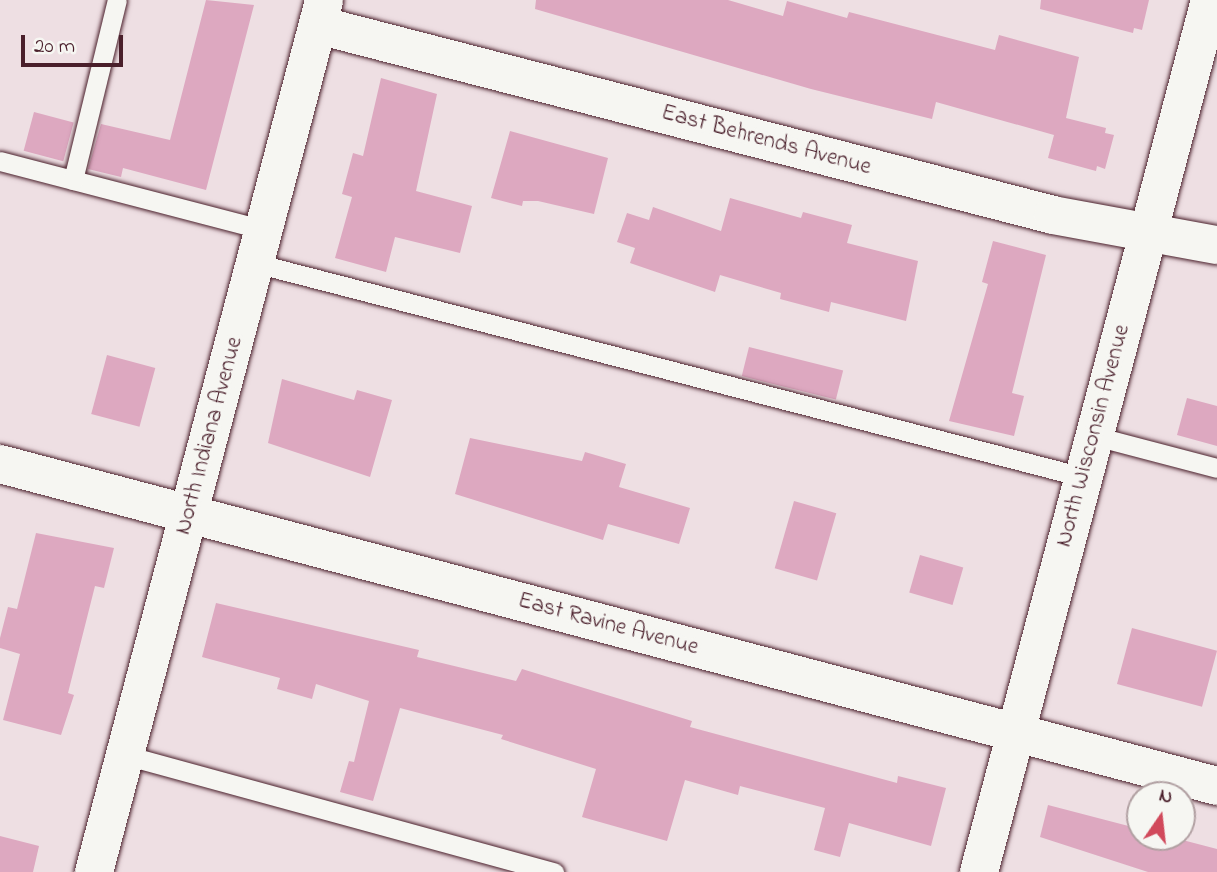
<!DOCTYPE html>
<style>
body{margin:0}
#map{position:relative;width:1217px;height:872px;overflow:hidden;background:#eedfe3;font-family:"Indie Flower",sans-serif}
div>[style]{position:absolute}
.building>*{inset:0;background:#dda8c0;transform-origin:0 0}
.roads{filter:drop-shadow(0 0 2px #4a1f2b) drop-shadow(0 0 2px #4a1f2b)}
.service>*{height:19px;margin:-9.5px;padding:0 9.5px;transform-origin:9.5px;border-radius:9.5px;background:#f6f6f2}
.minor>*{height:38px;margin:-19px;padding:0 19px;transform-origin:19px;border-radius:19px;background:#f6f6f2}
.tertiary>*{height:38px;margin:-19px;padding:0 19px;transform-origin:19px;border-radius:19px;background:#f6f6f2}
span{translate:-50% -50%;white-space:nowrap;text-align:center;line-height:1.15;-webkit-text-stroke:7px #f6f6f2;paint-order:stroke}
.street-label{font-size:23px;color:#4a1f2b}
.north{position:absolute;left:1126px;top:781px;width:70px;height:70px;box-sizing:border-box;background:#f6f6f2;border:2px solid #b1a0a2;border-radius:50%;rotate:14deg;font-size:19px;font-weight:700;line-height:28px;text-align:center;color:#4a1f2b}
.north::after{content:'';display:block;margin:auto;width:24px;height:32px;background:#d1495b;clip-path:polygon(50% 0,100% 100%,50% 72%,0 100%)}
.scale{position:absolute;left:21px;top:35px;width:102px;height:32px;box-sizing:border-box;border:4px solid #4a1f2b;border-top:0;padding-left:9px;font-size:21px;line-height:24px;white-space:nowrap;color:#4a1f2b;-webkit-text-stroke:5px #f6f6f2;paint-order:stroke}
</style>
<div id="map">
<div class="building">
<i style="clip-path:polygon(206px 0,254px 5px,206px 190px,123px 168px,121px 177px,88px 169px,101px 124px,170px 140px)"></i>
<i style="clip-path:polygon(536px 0,728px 0,783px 16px,787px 1px,847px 18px,849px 12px,995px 50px,999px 35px,1079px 57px,1066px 118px,1106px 128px,1105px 133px,1114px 135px,1105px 169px,1097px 166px,1096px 171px,1048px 158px,1054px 135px,936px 102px,932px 119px,811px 89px,535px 9px)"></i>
<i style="clip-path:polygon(1041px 0,1149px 0,1142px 30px,1134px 28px,1133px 33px,1040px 9px)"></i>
<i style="clip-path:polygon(381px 78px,437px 94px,416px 191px,472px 206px,460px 253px,395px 237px,386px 272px,335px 258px,352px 197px,342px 194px,353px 153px,363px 156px)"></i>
<i style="left:34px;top:112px;width:41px;height:40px;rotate:15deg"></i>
<i style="clip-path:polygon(510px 131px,608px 158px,594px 214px,538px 201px,523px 201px,522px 206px,491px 198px)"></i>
<i style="clip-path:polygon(730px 198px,801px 218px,803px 212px,852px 225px,847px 243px,918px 261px,906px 321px,831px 302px,829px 312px,780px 299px,781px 293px,720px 275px,715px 292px,630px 263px,635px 248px,617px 242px,627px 213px,649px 220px,653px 207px,721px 231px)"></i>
<i style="clip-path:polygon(993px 241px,1046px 255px,1012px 393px,1024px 396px,1014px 436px,949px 421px,988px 284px,982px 282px)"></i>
<i style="left:749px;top:347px;width:97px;height:30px;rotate:14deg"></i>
<i style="left:107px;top:355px;width:50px;height:61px;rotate:15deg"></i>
<i style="clip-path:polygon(282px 379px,354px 400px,357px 390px,392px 400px,370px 477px,268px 443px)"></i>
<i style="clip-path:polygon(1187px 398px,1217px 406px,1217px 446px,1177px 435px)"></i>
<i style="clip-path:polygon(470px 438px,582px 461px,585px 452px,626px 464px,619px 487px,690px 508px,679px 544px,608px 524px,603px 540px,455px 494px)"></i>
<i style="left:794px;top:501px;width:44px;height:70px;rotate:16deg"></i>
<i style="clip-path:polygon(36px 533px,114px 548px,104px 588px,95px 586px,68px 693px,74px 695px,61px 735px,3px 720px,20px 654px,0 648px,0 638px,8px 607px,17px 609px)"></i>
<i style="left:920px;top:555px;width:45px;height:39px;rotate:16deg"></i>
<i style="clip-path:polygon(216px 603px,419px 650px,417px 657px,516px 681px,522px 669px,692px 721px,690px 727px,897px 783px,898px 776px,946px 788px,931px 846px,849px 823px,840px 857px,814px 850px,825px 808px,740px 786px,738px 795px,685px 780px,667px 841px,582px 817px,596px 769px,501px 739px,503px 735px,400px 708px,373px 801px,340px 792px,349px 761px,354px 762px,369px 701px,316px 684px,312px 699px,277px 689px,280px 678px,202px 657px)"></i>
<i style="left:1132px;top:628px;width:88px;height:58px;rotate:15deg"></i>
<i style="clip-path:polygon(1048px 805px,1140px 829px,1140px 837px,1171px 837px,1217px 849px,1217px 872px,1148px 872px,1040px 837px)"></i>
<i style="clip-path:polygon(0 836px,39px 846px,33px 872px,0 872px)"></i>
</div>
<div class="roads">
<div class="service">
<i style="left:0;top:161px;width:273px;rotate:14.6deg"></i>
<i style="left:73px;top:180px;width:185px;rotate:-76.3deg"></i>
<i style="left:255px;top:263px;width:855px;rotate:14.49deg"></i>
<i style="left:1095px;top:436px;width:126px;rotate:14.7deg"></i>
<i style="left:125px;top:755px;width:445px;rotate:15.3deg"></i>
</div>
<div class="minor">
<i style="left:318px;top:25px;width:759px;rotate:14.49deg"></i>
<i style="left:1053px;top:215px;width:167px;rotate:10.4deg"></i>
<i style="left:0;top:464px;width:1259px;rotate:14.82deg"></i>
<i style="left:94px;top:872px;width:901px;rotate:-75.21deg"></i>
</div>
<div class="tertiary">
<i style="left:979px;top:872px;width:902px;rotate:-75.16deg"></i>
</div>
</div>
<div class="street-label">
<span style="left:766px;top:141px;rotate:15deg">East Behrends Avenue</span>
<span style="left:210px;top:436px;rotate:-75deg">North Indiana Avenue</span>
<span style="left:1094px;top:436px;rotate:-75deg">North Wisconsin Avenue</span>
<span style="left:608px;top:625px;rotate:15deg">East Ravine Avenue</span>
</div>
<div class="north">N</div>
<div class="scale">20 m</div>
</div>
